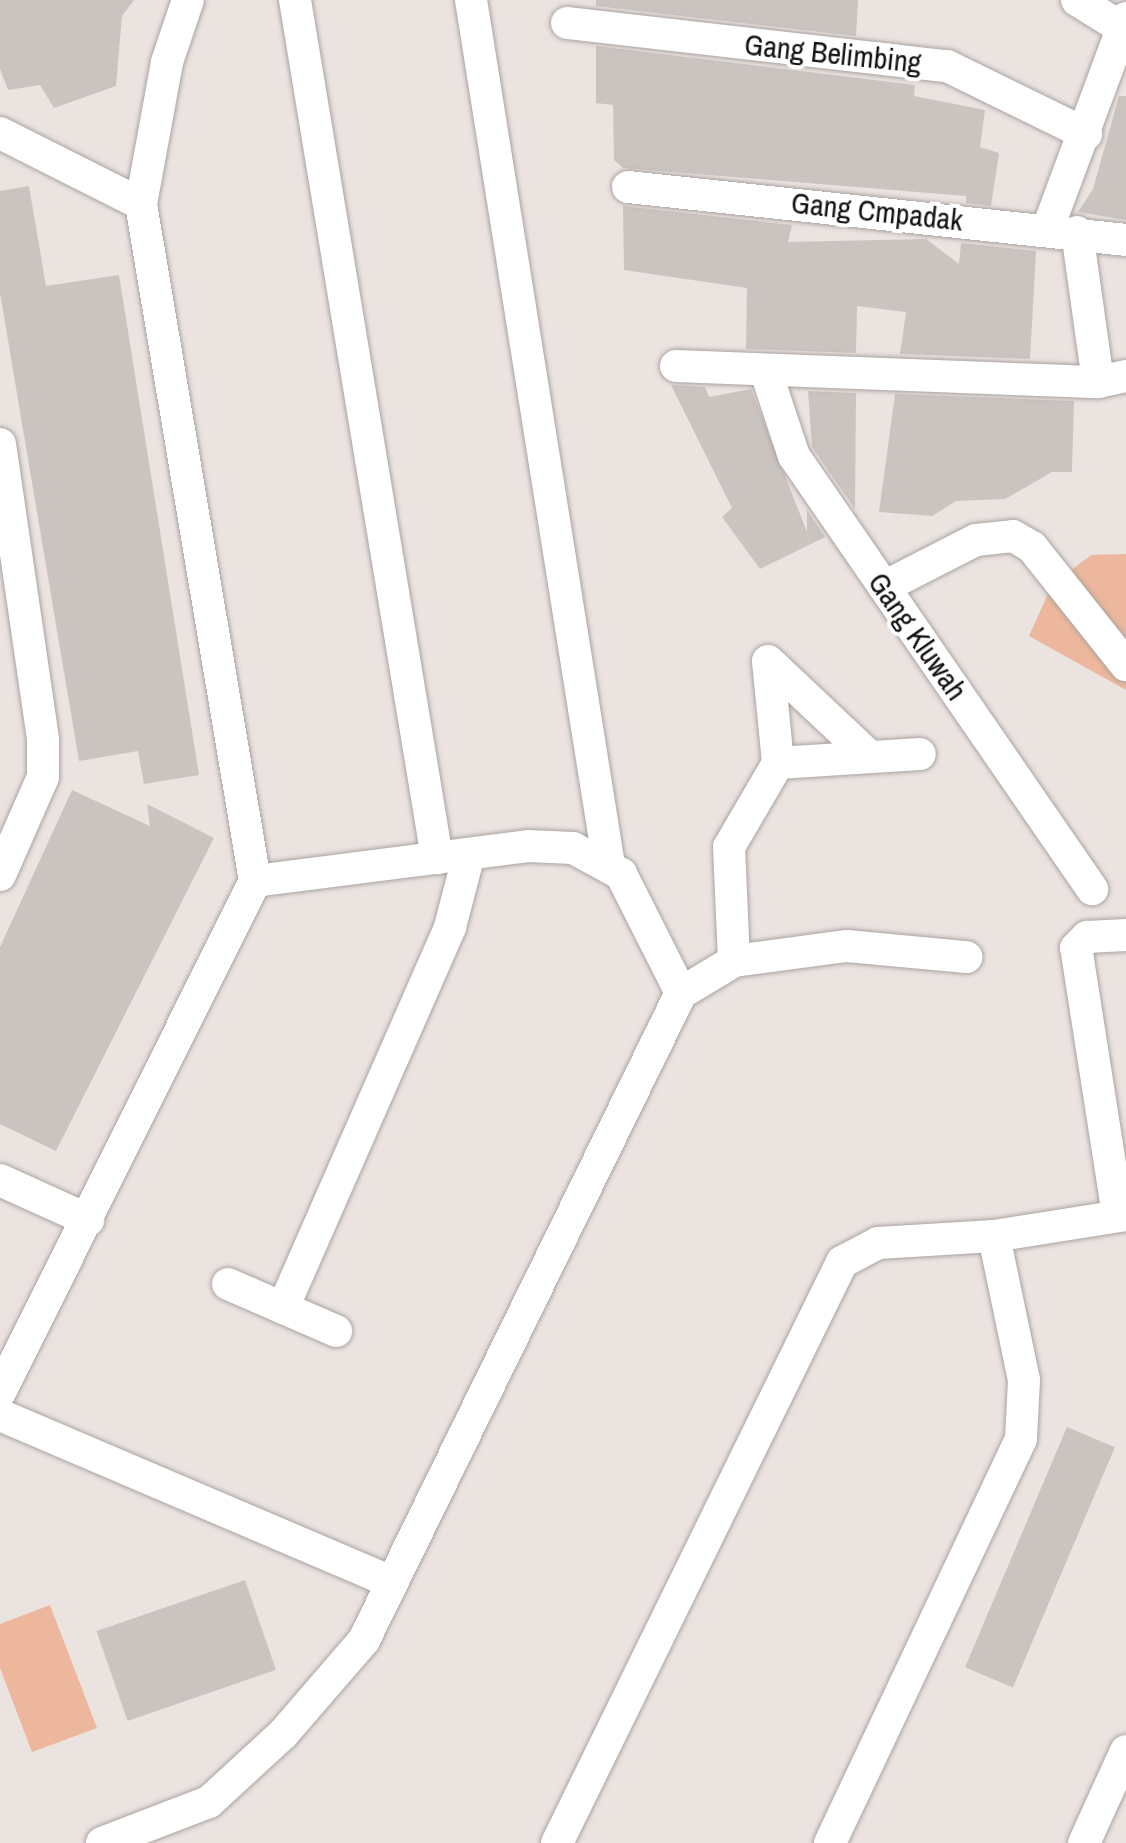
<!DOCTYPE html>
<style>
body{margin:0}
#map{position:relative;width:1126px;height:1843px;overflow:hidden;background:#eae3e0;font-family:"Archivo Narrow",sans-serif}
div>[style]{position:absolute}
.green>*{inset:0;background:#ecb79d}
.building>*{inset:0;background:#cac4c0;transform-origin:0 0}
.roads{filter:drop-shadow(0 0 2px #aaa3a0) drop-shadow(0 0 2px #aaa3a0)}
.minor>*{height:32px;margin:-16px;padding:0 16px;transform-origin:16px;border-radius:16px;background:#fff}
span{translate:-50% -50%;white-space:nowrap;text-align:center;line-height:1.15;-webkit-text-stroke:8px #fff;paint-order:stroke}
.street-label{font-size:30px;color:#141211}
</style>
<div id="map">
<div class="green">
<i style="clip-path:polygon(1126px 554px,1126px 690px,1029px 636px,1052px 585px,1091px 555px)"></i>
<i style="clip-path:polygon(50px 1605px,97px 1728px,32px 1752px,0 1668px,0 1624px)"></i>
</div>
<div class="building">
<i style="clip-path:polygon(0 0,134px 0,122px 16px,116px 86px,54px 108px,40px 85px,8px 90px,0 69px)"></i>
<i style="clip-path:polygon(596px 0,858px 0,856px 36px,596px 6px)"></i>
<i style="clip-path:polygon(596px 46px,915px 85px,914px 96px,985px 110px,980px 147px,999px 153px,991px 206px,966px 203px,966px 196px,623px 168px,614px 160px,613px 105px,596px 103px)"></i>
<i style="clip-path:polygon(1126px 96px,1126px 220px,1078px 212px,1093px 189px,1119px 96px)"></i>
<i style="clip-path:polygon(29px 186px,46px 286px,119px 275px,199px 775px,144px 784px,138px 751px,79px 761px,0 293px,0 191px)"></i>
<i style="clip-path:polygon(623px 206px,792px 225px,788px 242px,926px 239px,959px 264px,961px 243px,1036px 251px,1030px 359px,900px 354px,906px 312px,857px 306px,856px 353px,746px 349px,747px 288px,624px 270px)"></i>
<i style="clip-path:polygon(671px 385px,705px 387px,709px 397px,751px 389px,807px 532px,807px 510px,825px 537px,760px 569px,722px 517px,732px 508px)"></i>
<i style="clip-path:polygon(808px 391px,856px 393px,855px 509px,812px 447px)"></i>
<i style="clip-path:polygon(895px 394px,1074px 401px,1072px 472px,1052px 472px,1005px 499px,956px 501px,932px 516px,879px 512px)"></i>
<i style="clip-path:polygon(72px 790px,150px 826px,147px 804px,214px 838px,56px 1151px,0 1124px,0 947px)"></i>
<i style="left:1067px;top:1427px;width:52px;height:261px;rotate:23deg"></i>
<i style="left:245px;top:1580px;width:95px;height:157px;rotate:71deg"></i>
</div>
<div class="roads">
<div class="minor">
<i style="left:295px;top:0;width:870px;rotate:80.6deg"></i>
<i style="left:471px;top:0;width:876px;rotate:80.94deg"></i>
<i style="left:1077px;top:0;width:53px;rotate:31.9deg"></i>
<i style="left:567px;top:23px;width:382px;rotate:6.5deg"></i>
<i style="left:947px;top:66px;width:155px;rotate:26.1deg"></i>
<i style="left:0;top:133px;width:158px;rotate:26.7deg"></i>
<i style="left:628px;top:187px;width:501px;rotate:6.07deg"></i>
<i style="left:1048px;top:228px;width:224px;rotate:-69.6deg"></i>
<i style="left:1077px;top:232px;width:151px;rotate:82deg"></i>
<i style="left:676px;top:366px;width:422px;rotate:2.2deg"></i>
<i style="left:1098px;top:382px;width:29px;rotate:-12deg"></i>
<i style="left:766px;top:372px;width:89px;rotate:71.6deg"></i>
<i style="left:794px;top:456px;width:526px;rotate:55.46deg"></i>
<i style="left:0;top:444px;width:299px;rotate:81.7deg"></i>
<i style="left:43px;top:740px;width:37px;rotate:90deg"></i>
<i style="left:43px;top:777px;width:107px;rotate:113.7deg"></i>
<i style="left:884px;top:587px;width:103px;rotate:-27.1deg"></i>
<i style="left:976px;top:540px;width:37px;rotate:-6deg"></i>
<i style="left:1013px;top:536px;width:22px;rotate:30deg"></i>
<i style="left:1032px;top:547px;width:151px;rotate:51.5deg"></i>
<i style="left:768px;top:661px;width:140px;rotate:43.3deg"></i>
<i style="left:778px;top:763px;width:142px;rotate:-3.6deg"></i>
<i style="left:255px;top:881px;width:275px;rotate:-7.3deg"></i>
<i style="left:528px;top:846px;width:45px;rotate:2.5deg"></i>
<i style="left:573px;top:848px;width:55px;rotate:28.4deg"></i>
<i style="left:621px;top:874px;width:133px;rotate:63.2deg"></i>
<i style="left:734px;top:961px;width:114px;rotate:-92.5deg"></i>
<i style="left:729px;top:847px;width:97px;rotate:-59.7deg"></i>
<i style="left:778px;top:763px;width:102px;rotate:-95.6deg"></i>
<i style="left:0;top:1180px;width:97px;rotate:24.4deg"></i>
<i style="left:1118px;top:1215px;width:270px;rotate:-98.9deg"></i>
<i style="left:1076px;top:948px;width:16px;rotate:-45deg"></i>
<i style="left:1087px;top:937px;width:39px;rotate:-3deg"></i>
<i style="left:228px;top:1284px;width:118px;rotate:23.5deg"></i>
<i style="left:283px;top:1308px;width:416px;rotate:-66.3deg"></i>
<i style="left:450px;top:927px;width:75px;rotate:-75.4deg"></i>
<i style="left:0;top:1392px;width:571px;rotate:-63.48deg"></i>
<i style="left:255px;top:881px;width:687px;rotate:-99.56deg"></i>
<i style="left:141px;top:204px;width:144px;rotate:-79.6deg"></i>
<i style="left:167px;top:62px;width:65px;rotate:-71.3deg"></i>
<i style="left:0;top:1415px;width:426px;rotate:23.1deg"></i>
<i style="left:102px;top:1843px;width:115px;rotate:-21deg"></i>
<i style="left:209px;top:1802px;width:100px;rotate:-42.6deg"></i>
<i style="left:283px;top:1734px;width:124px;rotate:-49.2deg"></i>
<i style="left:364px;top:1640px;width:720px;rotate:-63.9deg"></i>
<i style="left:681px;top:993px;width:62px;rotate:-31.1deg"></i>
<i style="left:734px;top:961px;width:114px;rotate:-7.6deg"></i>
<i style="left:847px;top:946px;width:120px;rotate:5.3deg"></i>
<i style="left:557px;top:1843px;width:647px;rotate:-63.87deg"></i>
<i style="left:842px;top:1262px;width:41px;rotate:-27.8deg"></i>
<i style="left:878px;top:1243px;width:116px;rotate:-3.5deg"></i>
<i style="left:994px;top:1236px;width:134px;rotate:-9deg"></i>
<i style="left:830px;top:1843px;width:447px;rotate:-64.7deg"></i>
<i style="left:1021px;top:1439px;width:59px;rotate:-87.1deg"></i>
<i style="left:1024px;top:1380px;width:147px;rotate:-101.8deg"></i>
<i style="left:1084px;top:1843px;width:101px;rotate:-65.5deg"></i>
</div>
</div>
<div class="street-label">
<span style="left:833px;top:53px;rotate:6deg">Gang Belimbing</span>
<span style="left:877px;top:211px;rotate:6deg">Gang Cmpadak</span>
<span style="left:918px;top:636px;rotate:55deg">Gang Kluwah</span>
</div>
</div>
